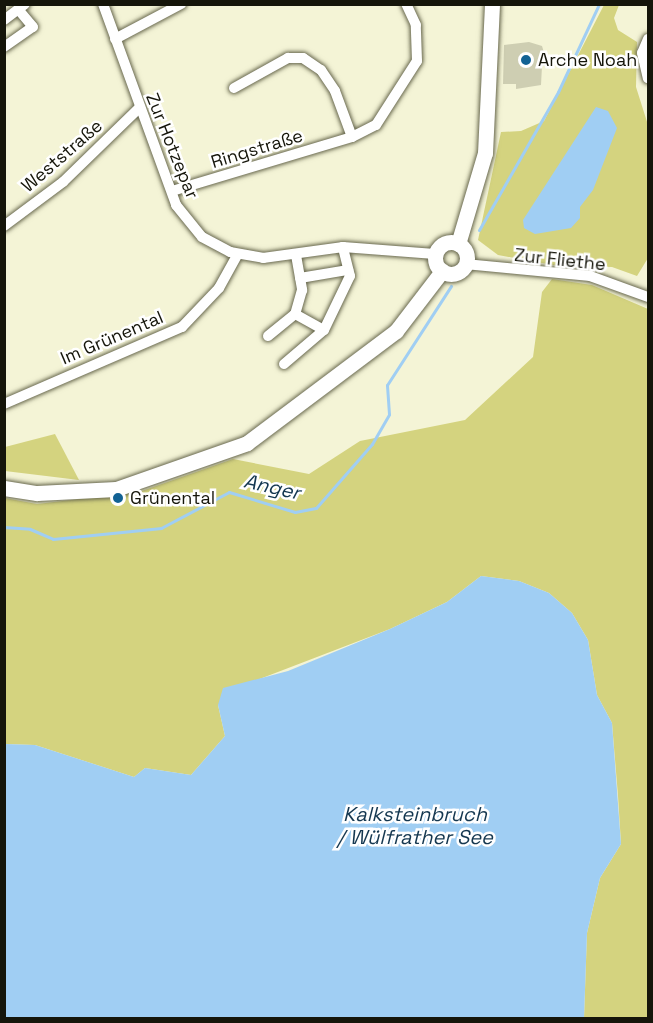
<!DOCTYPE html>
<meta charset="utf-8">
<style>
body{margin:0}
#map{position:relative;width:653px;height:1023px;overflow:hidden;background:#f4f4d6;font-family:"Space Grotesk",sans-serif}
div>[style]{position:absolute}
.green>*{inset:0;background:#d4d37f}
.water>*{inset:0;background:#a0cef3}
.stream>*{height:3px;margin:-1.5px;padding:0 1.5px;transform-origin:1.5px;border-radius:1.5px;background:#a0cef3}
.building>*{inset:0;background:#ceceb2}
.roads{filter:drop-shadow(0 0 2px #68684e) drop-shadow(0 0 2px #68684e)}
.street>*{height:10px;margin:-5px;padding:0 5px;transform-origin:5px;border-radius:5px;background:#fff}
.secondary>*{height:15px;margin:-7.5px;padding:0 7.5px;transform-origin:7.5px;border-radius:7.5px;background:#fff}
.secondary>.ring{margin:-7.5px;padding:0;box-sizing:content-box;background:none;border:15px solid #fff;border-radius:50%}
.dots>*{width:16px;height:16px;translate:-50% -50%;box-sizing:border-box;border:3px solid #fff;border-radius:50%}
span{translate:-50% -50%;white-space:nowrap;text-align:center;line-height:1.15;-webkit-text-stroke:5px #fff;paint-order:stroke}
.poi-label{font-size:18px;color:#15150a}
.left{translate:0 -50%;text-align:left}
.street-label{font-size:18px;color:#15150a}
.water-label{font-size:20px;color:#143750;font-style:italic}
.frame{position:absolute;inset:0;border:6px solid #15150a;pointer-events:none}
</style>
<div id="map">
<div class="green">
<i style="clip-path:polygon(604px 5px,619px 5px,614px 18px,618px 30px,637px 42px,636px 87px,648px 125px,648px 258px,637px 276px,612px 267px,553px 265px,498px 255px,478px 240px,501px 132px,521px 131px,544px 121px)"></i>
<i style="clip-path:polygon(552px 279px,592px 285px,648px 309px,648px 1018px,584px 1018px,587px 933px,600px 878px,621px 844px,618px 796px,612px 723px,597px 695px,588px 640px,572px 613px,549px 593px,519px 581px,481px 576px,447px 602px,390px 629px,257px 680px,218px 705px,225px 736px,191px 775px,145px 768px,134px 777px,35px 745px,5px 744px,5px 498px,37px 504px,139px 492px,233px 459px,309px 474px,360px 441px,465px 420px,533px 357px,542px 292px)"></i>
<i style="clip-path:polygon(55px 434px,79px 480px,5px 471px,5px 447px)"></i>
</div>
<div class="water">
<i style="clip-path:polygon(596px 107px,608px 111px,617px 128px,593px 190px,580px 207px,580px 218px,571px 228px,535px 234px,524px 228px,523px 220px)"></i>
<i style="clip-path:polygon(481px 576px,519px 581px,549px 593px,572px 613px,588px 640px,597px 695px,612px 723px,621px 844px,600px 878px,587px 933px,584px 1018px,5px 1018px,5px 744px,35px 745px,134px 777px,145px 768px,191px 775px,225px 736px,218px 705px,223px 688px,288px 671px,390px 629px,447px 602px)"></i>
</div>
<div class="stream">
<i style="left:479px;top:230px;width:159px;rotate:-60.2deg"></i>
<i style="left:558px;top:92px;width:97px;rotate:-65deg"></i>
<i style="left:4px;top:527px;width:26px;rotate:4deg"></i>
<i style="left:30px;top:529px;width:25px;rotate:23deg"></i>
<i style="left:53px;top:539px;width:109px;rotate:-5.8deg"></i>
<i style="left:161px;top:528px;width:77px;rotate:-27.9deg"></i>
<i style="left:229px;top:492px;width:69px;rotate:16.9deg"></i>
<i style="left:295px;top:512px;width:21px;rotate:-11deg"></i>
<i style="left:316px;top:508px;width:85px;rotate:-48.8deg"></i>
<i style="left:372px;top:444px;width:34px;rotate:-60deg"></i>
<i style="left:389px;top:414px;width:29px;rotate:-94deg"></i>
<i style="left:387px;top:385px;width:118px;rotate:-57.1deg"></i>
</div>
<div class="building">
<i style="clip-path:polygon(529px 42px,542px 46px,548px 66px,542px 66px,541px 85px,516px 89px,516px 84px,503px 84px,504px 45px)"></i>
</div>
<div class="roads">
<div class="street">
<i style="left:103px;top:4px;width:214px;rotate:70deg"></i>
<i style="left:176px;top:205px;width:41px;rotate:50.9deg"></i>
<i style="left:202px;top:237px;width:32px;rotate:28deg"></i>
<i style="left:230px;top:252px;width:34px;rotate:10deg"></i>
<i style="left:263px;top:258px;width:81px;rotate:-7.8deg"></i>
<i style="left:343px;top:247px;width:92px;rotate:4.4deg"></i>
<i style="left:4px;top:20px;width:26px;rotate:-37deg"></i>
<i style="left:115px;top:39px;width:75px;rotate:-27.9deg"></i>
<i style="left:648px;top:39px;width:15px;rotate:113deg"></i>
<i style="left:642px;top:53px;width:26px;rotate:77deg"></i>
<i style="left:4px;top:47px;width:35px;rotate:-35deg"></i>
<i style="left:33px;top:27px;width:23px;rotate:-130deg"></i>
<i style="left:234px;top:88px;width:62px;rotate:-29.1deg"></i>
<i style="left:288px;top:58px;width:15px"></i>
<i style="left:303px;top:58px;width:22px;rotate:34deg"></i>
<i style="left:321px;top:70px;width:25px;rotate:56deg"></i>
<i style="left:335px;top:91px;width:49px;rotate:69.7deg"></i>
<i style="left:172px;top:191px;width:188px;rotate:-16.7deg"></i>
<i style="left:352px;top:137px;width:27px;rotate:-27deg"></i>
<i style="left:376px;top:125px;width:76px;rotate:-57.4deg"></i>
<i style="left:417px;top:61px;width:36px;rotate:-92deg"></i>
<i style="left:416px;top:25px;width:23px;rotate:-115deg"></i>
<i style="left:4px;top:226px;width:74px;rotate:-36.7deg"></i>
<i style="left:63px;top:182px;width:106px;rotate:-44.2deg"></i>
<i style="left:296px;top:255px;width:36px;rotate:80deg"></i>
<i style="left:302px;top:290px;width:25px;rotate:106deg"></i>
<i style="left:295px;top:314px;width:33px;rotate:29deg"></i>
<i style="left:324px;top:330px;width:60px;rotate:-64.3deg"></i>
<i style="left:350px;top:276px;width:30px;rotate:-104deg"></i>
<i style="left:465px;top:264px;width:126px;rotate:5.5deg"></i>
<i style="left:590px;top:276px;width:62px;rotate:19.9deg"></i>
<i style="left:300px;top:278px;width:49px;rotate:-9.5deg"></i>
<i style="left:268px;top:336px;width:35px;rotate:-39deg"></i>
<i style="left:284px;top:364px;width:52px;rotate:-40.4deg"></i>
<i style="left:4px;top:404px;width:194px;rotate:-23.4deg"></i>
<i style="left:182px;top:327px;width:54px;rotate:-46.5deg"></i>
<i style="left:219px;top:288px;width:39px;rotate:-61deg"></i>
</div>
<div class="secondary">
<i class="ring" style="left:435px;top:242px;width:17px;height:17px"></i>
<i style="left:458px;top:244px;width:95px;rotate:-73.5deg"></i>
<i style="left:485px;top:153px;width:149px;rotate:-87.3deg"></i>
<i style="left:4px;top:488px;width:33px;rotate:9deg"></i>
<i style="left:37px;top:493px;width:79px;rotate:-2.9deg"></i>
<i style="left:116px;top:489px;width:139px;rotate:-19.3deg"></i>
<i style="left:247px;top:443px;width:186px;rotate:-36.9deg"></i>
<i style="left:396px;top:331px;width:76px;rotate:-52.5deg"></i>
</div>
</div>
<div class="dots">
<i style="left:526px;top:60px;background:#126294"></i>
<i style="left:118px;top:498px;background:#126294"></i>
</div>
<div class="poi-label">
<span class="left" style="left:538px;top:60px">Arche Noah</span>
<span class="left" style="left:130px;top:498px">Grünental</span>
</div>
<div class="street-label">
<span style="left:172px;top:146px;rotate:68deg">Zur Hotzepar</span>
<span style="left:257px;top:149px;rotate:-17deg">Ringstraße</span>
<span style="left:62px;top:156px;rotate:-41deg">Weststraße</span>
<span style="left:560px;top:260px;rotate:6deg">Zur Fliethe</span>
<span style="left:112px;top:338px;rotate:-23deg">Im Grünental</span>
</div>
<div class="water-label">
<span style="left:272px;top:487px;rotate:13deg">Anger</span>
<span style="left:415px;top:826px">Kalksteinbruch<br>/ Wülfrather See</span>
</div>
<div class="frame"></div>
</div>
